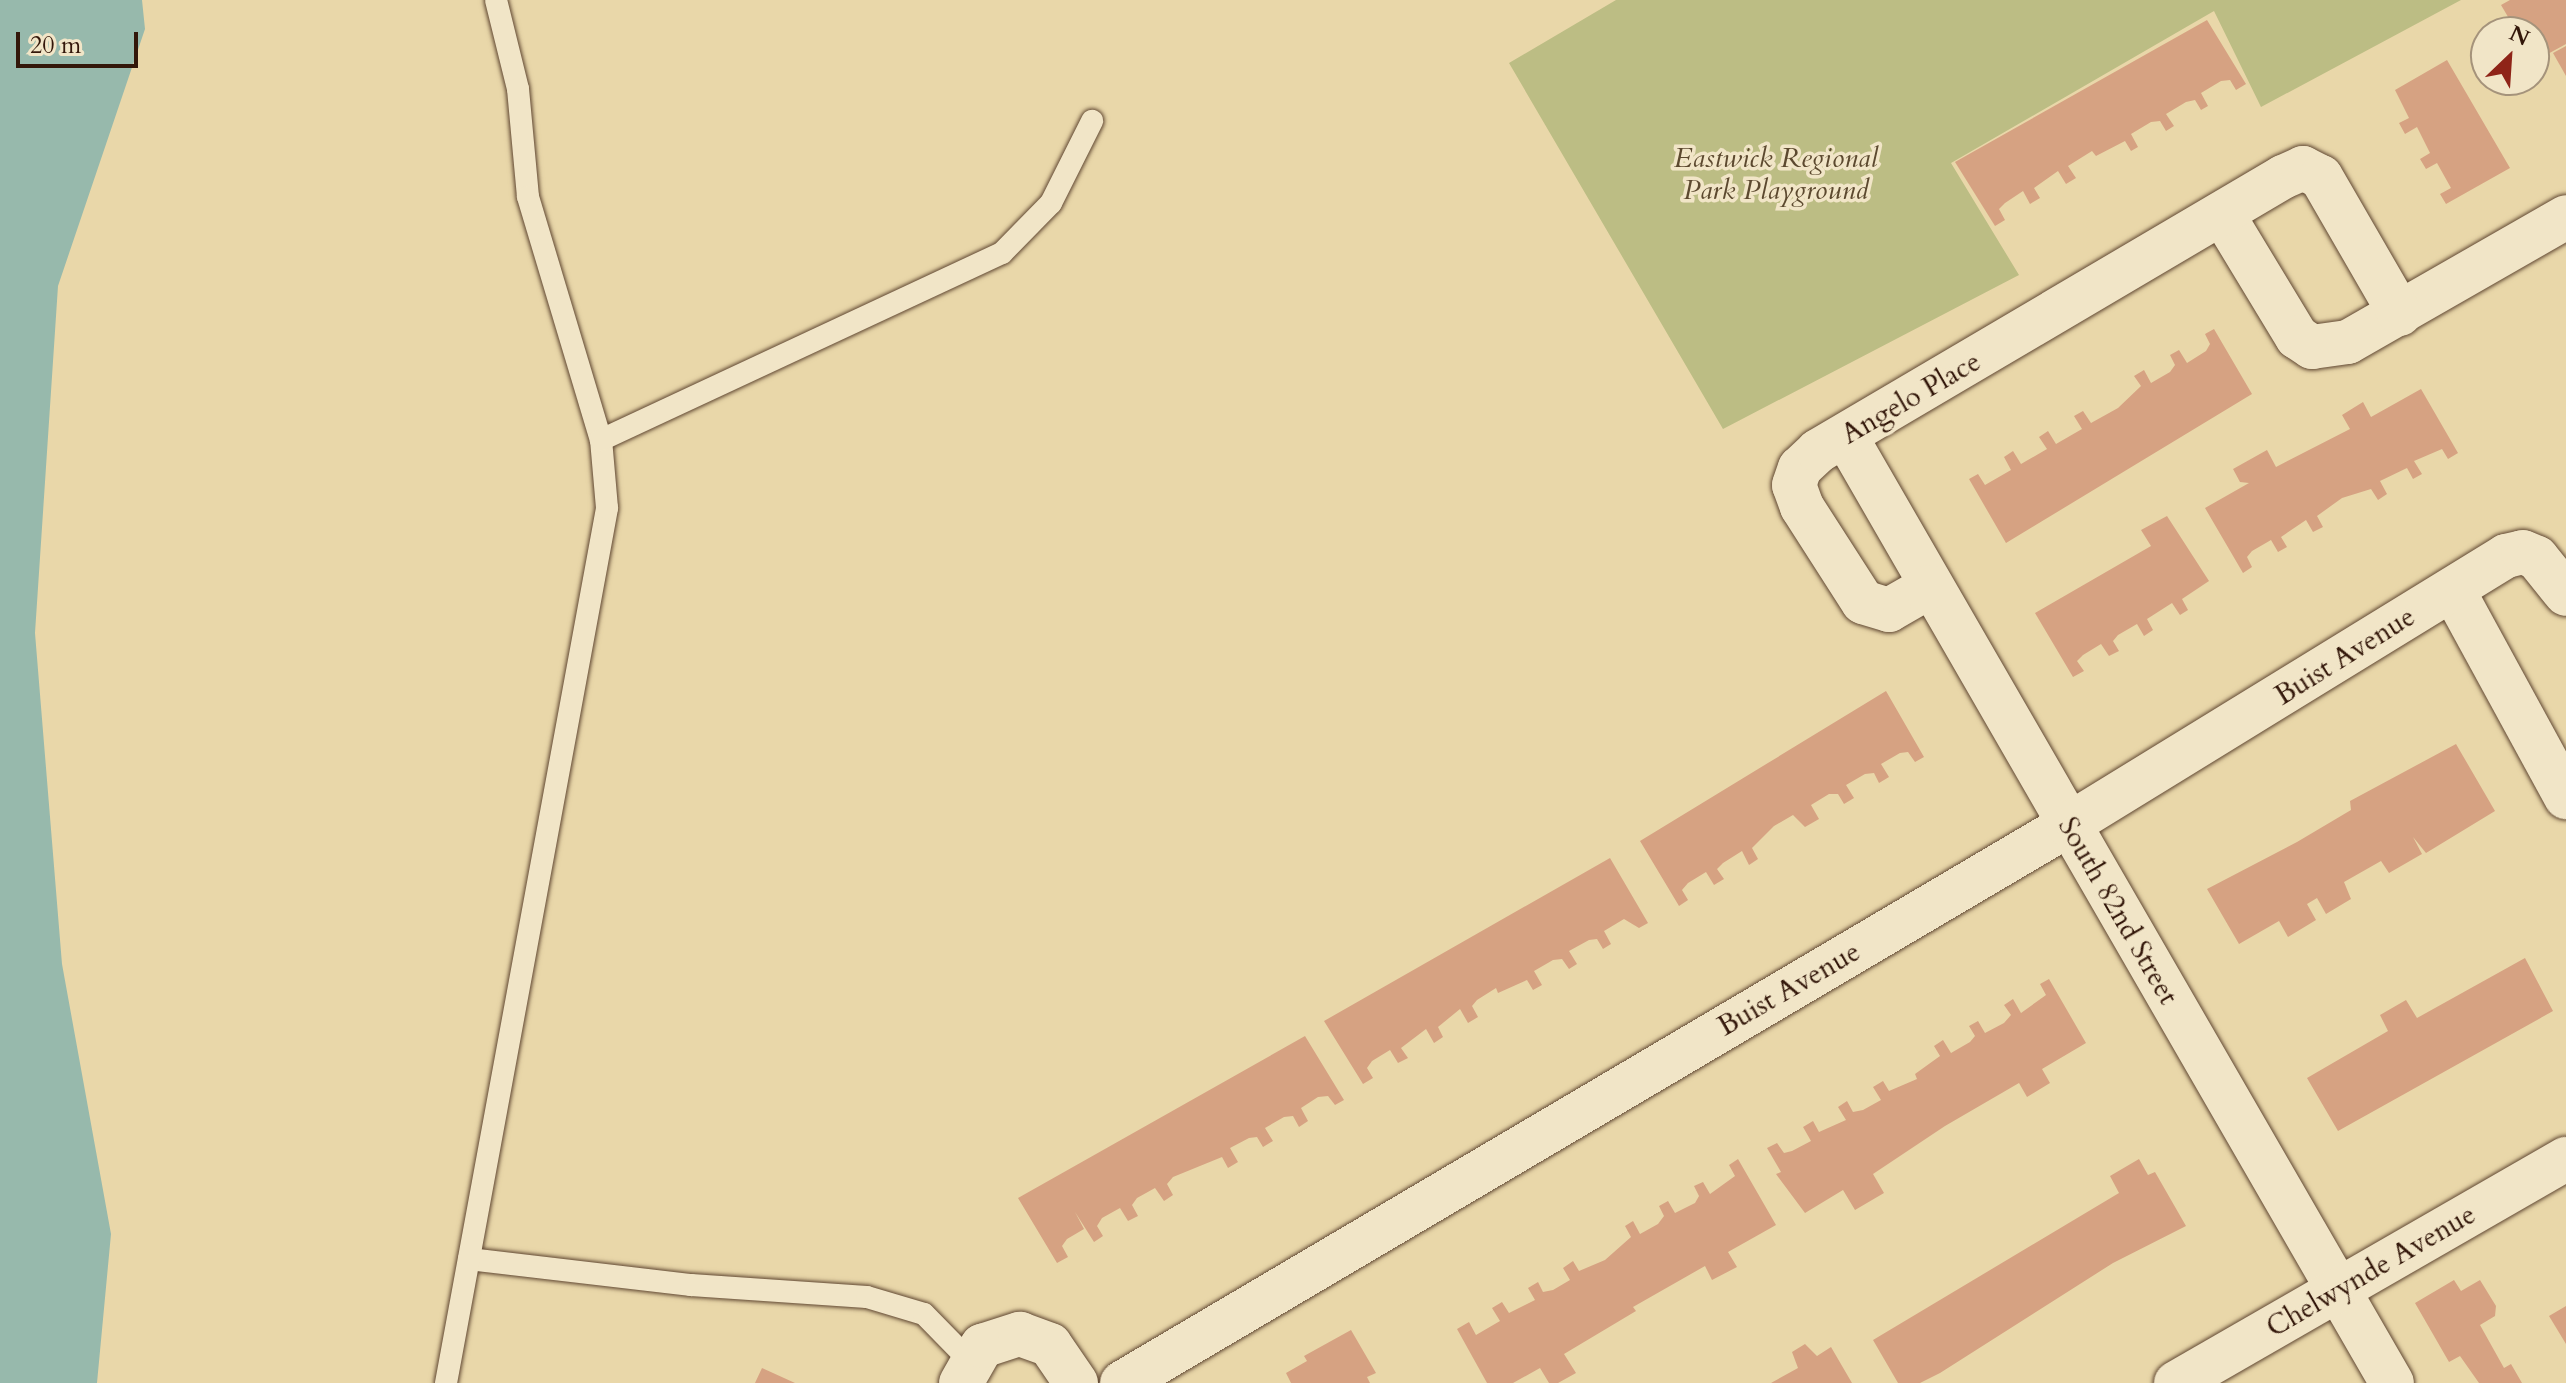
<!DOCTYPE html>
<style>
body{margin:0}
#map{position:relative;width:2566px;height:1383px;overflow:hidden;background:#e9d7a9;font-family:Cardo,serif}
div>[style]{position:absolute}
.green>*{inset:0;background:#bcbd84}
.water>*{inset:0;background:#97b9ac}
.building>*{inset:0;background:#d6a282}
.roads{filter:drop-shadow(0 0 2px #604732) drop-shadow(0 0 2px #604732)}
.lane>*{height:22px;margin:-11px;padding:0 11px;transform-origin:11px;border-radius:11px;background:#f1e5c7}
.street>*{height:44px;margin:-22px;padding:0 22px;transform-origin:22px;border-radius:22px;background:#f1e5c7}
span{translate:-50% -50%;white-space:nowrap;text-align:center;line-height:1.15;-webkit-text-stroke:7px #f1e5c7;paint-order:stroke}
.park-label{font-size:28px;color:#5c492f;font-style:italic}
.street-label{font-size:28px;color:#33170a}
.north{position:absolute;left:2470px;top:16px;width:80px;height:80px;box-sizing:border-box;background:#f1e5c7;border:2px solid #a5937b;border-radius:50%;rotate:25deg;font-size:22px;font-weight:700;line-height:32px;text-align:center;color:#33170a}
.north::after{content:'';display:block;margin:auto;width:28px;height:36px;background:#8f2418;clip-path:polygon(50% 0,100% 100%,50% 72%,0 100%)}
.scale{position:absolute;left:16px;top:32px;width:122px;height:36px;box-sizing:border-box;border:4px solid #33170a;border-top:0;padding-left:10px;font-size:24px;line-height:28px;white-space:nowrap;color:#33170a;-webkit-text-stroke:6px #f1e5c7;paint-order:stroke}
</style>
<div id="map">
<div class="green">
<i style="clip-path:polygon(1616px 0,2461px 0,2261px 107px,2214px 11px,1951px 163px,2019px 275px,1723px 429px,1509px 63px)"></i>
</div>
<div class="water">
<i style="clip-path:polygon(0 0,142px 0,145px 29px,58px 286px,35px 633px,62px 964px,111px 1234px,97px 1383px,0 1383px)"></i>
</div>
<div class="building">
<i style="clip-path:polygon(2510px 0,2566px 0,2566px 44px,2535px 61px,2534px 32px,2524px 32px,2536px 25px,2517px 32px,2501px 5px)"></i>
<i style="clip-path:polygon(2207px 20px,2246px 84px,2236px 90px,2230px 80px,2221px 81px,2201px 93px,2208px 106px,2201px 110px,2195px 100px,2186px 102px,2166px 114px,2174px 126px,2166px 131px,2160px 121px,2151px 122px,2131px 134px,2138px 147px,2131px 151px,2125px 141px,2096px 156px,2092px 151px,2068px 166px,2076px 178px,2066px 184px,2058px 171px,2034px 188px,2040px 198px,2030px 204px,2023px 191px,2005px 203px,1999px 209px,2005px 220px,1995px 226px,1955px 162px)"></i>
<i style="clip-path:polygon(2566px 46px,2566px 76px,2553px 53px)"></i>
<i style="clip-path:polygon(2447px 60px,2510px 168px,2446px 204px,2440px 194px,2451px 188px,2437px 163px,2426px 169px,2420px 159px,2430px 153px,2417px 127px,2405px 134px,2399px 123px,2409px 118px,2395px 90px)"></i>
<i style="clip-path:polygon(2214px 329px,2252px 394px,2006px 543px,1969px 479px,1978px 474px,1985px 485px,2011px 470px,2004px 457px,2013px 451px,2021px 464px,2047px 449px,2039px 437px,2048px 431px,2056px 444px,2082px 429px,2074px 416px,2083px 411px,2091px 423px,2118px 408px,2141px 386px,2134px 376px,2144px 370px,2151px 383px,2170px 372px,2175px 365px,2170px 355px,2179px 350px,2187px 363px,2206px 351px,2210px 344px,2205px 334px)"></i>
<i style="clip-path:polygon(2421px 389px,2458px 453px,2448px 459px,2442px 449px,2414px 461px,2422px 474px,2413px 479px,2407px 468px,2380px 481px,2387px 494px,2378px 500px,2371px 489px,2342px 498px,2317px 516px,2323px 527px,2313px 532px,2306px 520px,2281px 537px,2287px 547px,2278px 552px,2271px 540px,2252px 551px,2247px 557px,2252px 567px,2243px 573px,2205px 508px,2249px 483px,2240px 482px,2233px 469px,2267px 450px,2276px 467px,2350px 429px,2342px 415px,2363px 402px,2371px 417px)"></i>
<i style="clip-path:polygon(2167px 516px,2209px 581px,2182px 599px,2188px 610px,2180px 615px,2172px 603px,2147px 619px,2153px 630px,2144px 636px,2137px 624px,2118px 635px,2113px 641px,2119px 651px,2109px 656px,2101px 644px,2083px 655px,2077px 661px,2084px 671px,2073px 677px,2035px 613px,2151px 546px,2141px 530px)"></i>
<i style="clip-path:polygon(1886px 691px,1924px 757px,1915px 762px,1908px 752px,1900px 753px,1881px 764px,1889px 777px,1879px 783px,1874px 773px,1865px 774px,1846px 785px,1854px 798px,1844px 804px,1838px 794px,1829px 794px,1811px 805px,1819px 819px,1805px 827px,1793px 815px,1774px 826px,1752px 848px,1758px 859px,1749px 865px,1742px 851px,1723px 863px,1717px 869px,1724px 879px,1714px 885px,1706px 872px,1688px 883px,1682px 890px,1688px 900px,1679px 906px,1640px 841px)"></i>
<i style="clip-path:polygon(2456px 744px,2495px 811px,2426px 853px,2413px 837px,2422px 854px,2389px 873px,2381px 861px,2344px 882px,2351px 899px,2326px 914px,2317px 898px,2307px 904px,2316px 920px,2288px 937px,2279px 921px,2239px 944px,2207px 889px,2297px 842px,2351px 810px,2350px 801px)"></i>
<i style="clip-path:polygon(1610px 858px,1648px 923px,1639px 928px,1624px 919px,1604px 931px,1611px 944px,1603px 949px,1597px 939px,1589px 940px,1569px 951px,1577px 964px,1569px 969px,1562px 959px,1553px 960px,1534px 971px,1542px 985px,1533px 990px,1527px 980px,1498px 993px,1496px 988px,1477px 1000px,1472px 1006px,1478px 1017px,1468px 1023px,1460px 1009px,1438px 1027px,1443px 1037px,1434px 1043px,1426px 1029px,1401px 1048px,1408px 1058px,1398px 1063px,1390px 1050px,1372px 1061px,1367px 1068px,1373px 1078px,1363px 1084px,1324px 1021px)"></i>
<i style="clip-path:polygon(2525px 958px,2553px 1011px,2338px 1131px,2307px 1078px,2388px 1031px,2380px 1015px,2406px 1000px,2417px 1018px)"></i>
<i style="clip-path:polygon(2049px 979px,2086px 1043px,2042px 1069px,2050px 1083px,2027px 1097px,2019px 1083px,1945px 1126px,1873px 1174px,1884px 1193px,1855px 1210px,1843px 1190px,1805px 1213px,1776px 1174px,1781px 1172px,1767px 1148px,1777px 1143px,1784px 1153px,1792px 1151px,1811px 1141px,1803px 1127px,1813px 1121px,1819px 1132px,1846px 1120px,1838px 1107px,1847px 1101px,1853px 1112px,1863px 1110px,1881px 1100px,1873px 1087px,1883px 1081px,1889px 1091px,1917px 1079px,1915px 1074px,1940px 1056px,1934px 1046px,1943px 1040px,1951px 1053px,1970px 1042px,1975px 1036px,1969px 1026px,1978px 1021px,1985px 1033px,2004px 1023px,2011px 1015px,2004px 1005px,2013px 999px,2021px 1013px,2046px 995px,2040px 984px)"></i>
<i style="clip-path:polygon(1305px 1036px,1344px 1100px,1335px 1105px,1328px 1096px,1318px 1097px,1301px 1108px,1308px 1121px,1299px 1127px,1293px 1116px,1284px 1117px,1265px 1128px,1273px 1141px,1263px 1147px,1257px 1137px,1249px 1138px,1230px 1148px,1238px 1162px,1228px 1168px,1222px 1157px,1173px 1177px,1167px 1184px,1173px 1195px,1164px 1201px,1155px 1188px,1137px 1198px,1132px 1205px,1138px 1216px,1128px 1221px,1120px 1208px,1102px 1218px,1097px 1226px,1103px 1236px,1094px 1242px,1075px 1212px,1084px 1229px,1067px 1239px,1062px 1246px,1068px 1257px,1057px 1263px,1018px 1198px)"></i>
<i style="clip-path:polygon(1738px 1159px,1776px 1225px,1728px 1252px,1737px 1267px,1712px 1280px,1705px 1266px,1633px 1307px,1636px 1311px,1564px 1354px,1576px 1373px,1558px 1383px,1549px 1383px,1540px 1368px,1513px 1383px,1487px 1383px,1457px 1329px,1469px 1322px,1476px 1335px,1500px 1321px,1492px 1308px,1502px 1302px,1509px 1313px,1535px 1300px,1528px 1288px,1538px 1282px,1543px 1292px,1553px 1290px,1570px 1280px,1563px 1268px,1573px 1261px,1579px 1271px,1605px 1260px,1631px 1237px,1625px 1226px,1633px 1221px,1640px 1234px,1658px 1224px,1664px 1216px,1659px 1206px,1668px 1201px,1675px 1213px,1695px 1203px,1699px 1196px,1694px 1186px,1703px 1182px,1710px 1194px,1735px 1176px,1729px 1165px)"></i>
<i style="clip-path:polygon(2139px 1159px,2148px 1175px,2155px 1172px,2186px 1226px,2113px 1263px,1940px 1373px,1920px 1383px,1898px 1383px,1873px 1340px,2119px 1193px,2110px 1176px)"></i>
<i style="clip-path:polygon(2454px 1280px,2461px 1291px,2480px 1280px,2496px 1306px,2495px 1316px,2480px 1325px,2504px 1368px,2511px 1364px,2522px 1383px,2479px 1383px,2460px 1356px,2449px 1362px,2415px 1303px)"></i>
<i style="clip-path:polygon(2566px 1306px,2566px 1344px,2549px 1316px)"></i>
<i style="clip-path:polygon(1351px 1330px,1376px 1373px,1367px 1377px,1370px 1383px,1291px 1383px,1286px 1373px,1307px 1361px,1304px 1356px)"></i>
<i style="clip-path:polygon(1805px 1344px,1817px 1356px,1831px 1347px,1852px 1383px,1771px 1383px,1798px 1368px,1792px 1352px)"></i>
<i style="clip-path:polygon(762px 1368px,795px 1383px,755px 1383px)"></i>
</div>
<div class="roads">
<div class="lane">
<i style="left:496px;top:0;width:92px;rotate:76.1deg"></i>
<i style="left:518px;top:89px;width:108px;rotate:84.7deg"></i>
<i style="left:528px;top:197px;width:254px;rotate:73.3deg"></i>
<i style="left:469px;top:1259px;width:224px;rotate:6.7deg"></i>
<i style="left:691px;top:1285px;width:176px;rotate:3.9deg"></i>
<i style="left:867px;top:1297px;width:59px;rotate:16.6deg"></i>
<i style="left:924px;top:1314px;width:64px;rotate:45.6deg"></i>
<i style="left:446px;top:1383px;width:890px;rotate:-79.57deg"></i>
<i style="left:607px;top:508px;width:68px;rotate:-95deg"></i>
<i style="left:601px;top:440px;width:442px;rotate:-25deg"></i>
<i style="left:1002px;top:253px;width:70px;rotate:-45.6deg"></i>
<i style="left:1051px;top:203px;width:92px;rotate:-63.4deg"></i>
</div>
<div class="street">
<i style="left:2223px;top:215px;width:143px;rotate:58.8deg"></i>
<i style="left:2297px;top:337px;width:18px;rotate:34deg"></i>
<i style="left:2312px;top:347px;width:36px;rotate:-8deg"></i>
<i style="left:2348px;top:342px;width:251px;rotate:-29.8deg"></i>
<i style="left:1846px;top:437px;width:1092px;rotate:60.01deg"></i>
<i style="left:1929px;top:587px;width:46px;rotate:150.1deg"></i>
<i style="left:1889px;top:610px;width:27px;rotate:-163deg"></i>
<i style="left:1863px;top:602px;width:113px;rotate:-122.7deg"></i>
<i style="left:1802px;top:507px;width:23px;rotate:-110deg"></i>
<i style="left:1794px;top:485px;width:18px;rotate:-71deg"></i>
<i style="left:1800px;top:468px;width:25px;rotate:-43deg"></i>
<i style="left:1818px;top:451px;width:540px;rotate:-30.51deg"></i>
<i style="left:2283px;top:177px;width:22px;rotate:-24deg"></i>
<i style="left:2303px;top:168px;width:20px;rotate:27deg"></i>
<i style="left:2321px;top:177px;width:158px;rotate:60deg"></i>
<i style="left:2453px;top:590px;width:236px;rotate:61.4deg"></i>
<i style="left:961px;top:1383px;width:43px;rotate:-60.4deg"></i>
<i style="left:982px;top:1346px;width:40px;rotate:-18deg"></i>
<i style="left:1020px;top:1334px;width:32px;rotate:20deg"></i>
<i style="left:1050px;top:1345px;width:46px;rotate:55.6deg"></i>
<i style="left:1122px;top:1383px;width:1098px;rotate:-30.53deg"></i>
<i style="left:2068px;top:825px;width:514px;rotate:-31.56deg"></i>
<i style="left:2506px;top:556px;width:17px;rotate:-13deg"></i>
<i style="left:2523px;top:552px;width:15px;rotate:23deg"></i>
<i style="left:2537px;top:558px;width:46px;rotate:51.1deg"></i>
<i style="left:2176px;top:1383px;width:450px;rotate:-29.9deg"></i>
</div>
</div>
<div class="park-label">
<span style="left:1776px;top:174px">Eastwick Regional<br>Park Playground</span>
</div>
<div class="street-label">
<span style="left:1911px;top:398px;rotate:-30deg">Angelo Place</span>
<span style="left:2345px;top:656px;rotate:-32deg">Buist Avenue</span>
<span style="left:2118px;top:911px;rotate:60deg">South 82nd Street</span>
<span style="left:1789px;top:989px;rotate:-30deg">Buist Avenue</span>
<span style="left:2371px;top:1271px;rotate:-30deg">Chelwynde Avenue</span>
</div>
<div class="north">N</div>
<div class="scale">20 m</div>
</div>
